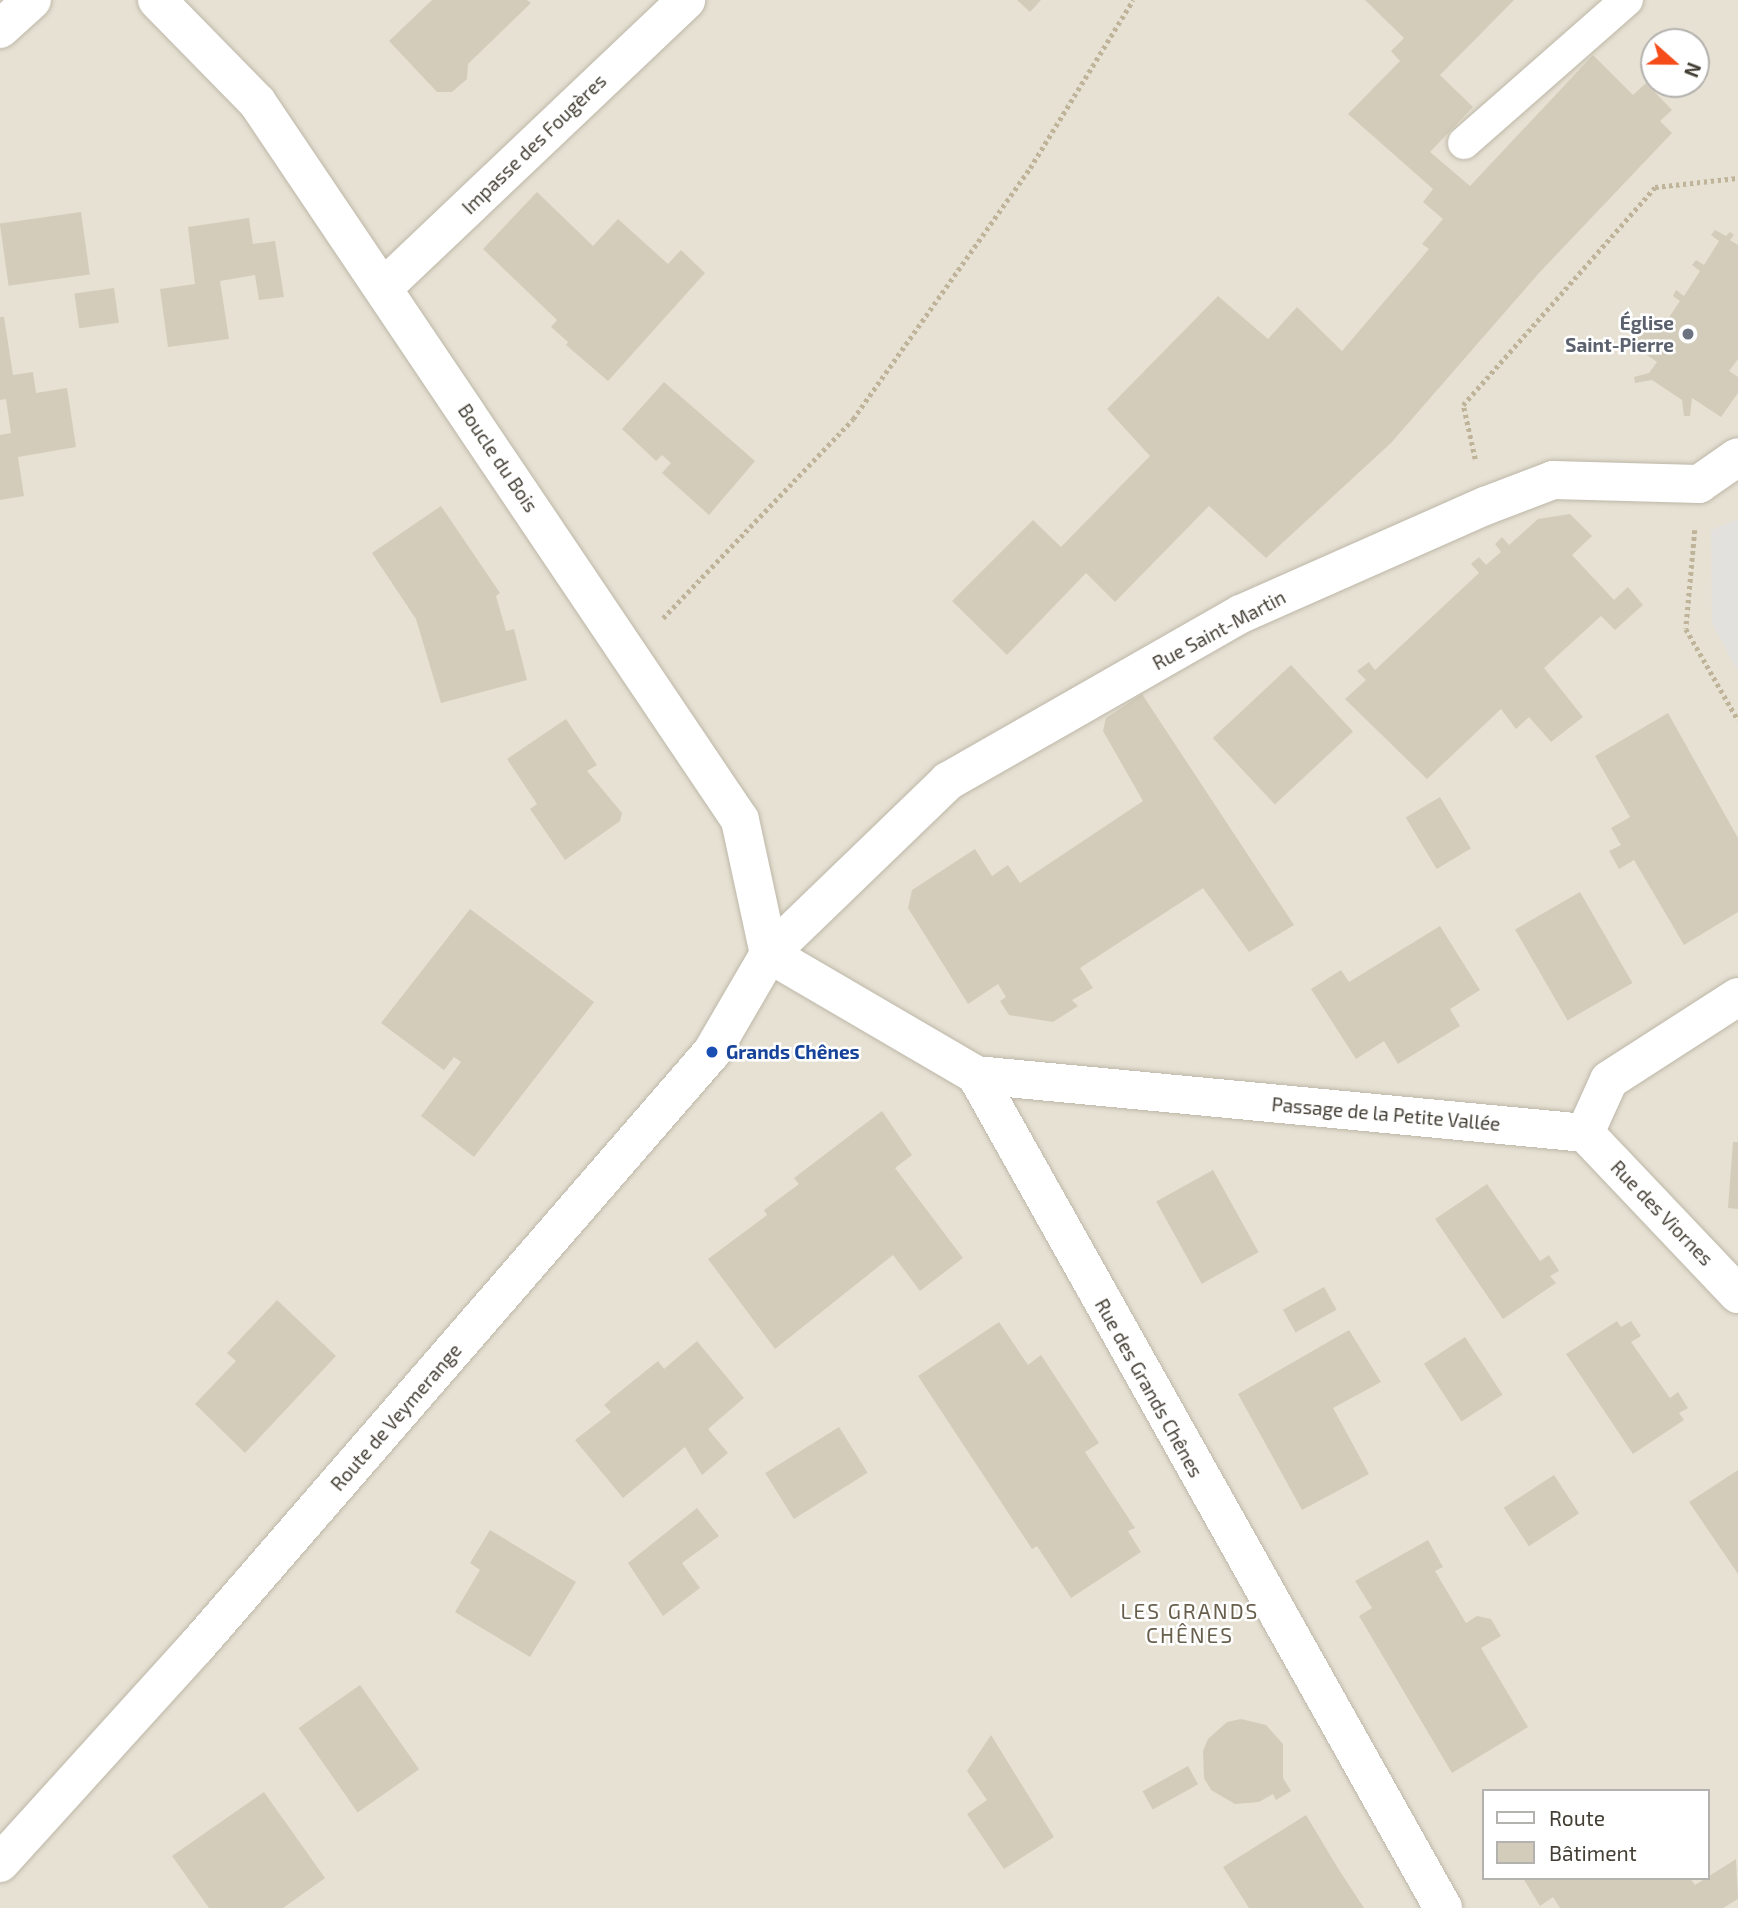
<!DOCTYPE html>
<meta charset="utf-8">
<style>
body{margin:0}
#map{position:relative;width:1738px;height:1908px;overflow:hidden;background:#f2efe5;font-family:"Exo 2",sans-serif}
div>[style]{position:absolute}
.residential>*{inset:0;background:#e6e1d3}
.parking>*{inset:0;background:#e3e1dd}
.building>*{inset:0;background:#d3ccba;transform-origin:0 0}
.path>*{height:4.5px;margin-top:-2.25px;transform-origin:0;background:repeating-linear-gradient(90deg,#bfb499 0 3.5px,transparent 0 7px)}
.roads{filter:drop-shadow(0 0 2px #bdb7a8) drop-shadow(0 0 2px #bdb7a8)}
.lane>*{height:32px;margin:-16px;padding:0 16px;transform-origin:16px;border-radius:16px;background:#fff}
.street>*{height:38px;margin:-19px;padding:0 19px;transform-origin:19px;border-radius:19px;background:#fff}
.dots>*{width:19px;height:19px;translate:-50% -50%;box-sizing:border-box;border:4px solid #fff;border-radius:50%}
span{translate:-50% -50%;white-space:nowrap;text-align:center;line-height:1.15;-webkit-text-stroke:5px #fff;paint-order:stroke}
.street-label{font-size:19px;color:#443f35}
.worship-label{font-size:19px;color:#5b616d;font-weight:700}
.right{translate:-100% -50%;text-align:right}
.transit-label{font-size:19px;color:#164399;font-weight:700}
.left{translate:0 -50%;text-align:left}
.neighbourhood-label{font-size:21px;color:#675e4c;letter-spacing:2px}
.legend{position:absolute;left:1482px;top:1789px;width:228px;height:91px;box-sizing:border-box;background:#fff;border:2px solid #b4b2ae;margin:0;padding:9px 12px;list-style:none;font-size:21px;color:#443f35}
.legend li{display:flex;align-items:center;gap:14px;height:35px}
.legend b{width:35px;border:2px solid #b4b2ae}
.north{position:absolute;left:1640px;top:28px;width:70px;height:70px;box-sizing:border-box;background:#fff;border:2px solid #b4b2ae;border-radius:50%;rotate:111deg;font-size:19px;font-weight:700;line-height:28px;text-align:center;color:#443f35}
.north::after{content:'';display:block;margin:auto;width:24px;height:32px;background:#f54c19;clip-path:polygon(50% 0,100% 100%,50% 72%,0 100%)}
</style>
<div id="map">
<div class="residential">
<i style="clip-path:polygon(evenodd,0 0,1738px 0,1738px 1908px,0 1908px,0 0,1654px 42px,1696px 42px,1696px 84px,1654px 84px,1654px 42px,0 0,1484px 1791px,1708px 1791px,1708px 1878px,1484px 1878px,1484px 1791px)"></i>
</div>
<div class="parking">
<i style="clip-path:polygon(1738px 519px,1738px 672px,1712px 623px,1711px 530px)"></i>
</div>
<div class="building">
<i style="clip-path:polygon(432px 0,527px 0,531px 3px,468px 64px,467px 79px,452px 92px,437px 92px,389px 41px)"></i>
<i style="clip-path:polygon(1017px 0,1041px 0,1030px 12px)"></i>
<i style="clip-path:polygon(1365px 0,1514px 0,1440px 75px,1473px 107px,1430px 152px,1470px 186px,1593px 55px,1633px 95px,1646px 83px,1672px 110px,1660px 121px,1672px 133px,1539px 273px,1391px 443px,1266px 558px,1209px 506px,1115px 602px,1086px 573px,1007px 655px,952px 601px,1033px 520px,1061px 547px,1150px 456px,1107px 409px,1218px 296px,1268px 339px,1297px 307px,1342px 351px,1429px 249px,1422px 244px,1443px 219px,1423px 202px,1433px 189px,1348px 114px,1400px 61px,1391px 51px,1404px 38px)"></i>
<i style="clip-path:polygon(537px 192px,593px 246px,618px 219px,668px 264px,681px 250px,705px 273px,608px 381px,566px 345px,568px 342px,551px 327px,557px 320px,483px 249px)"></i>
<i style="left:81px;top:212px;width:63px;height:82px;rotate:82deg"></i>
<i style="clip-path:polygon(249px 218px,253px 244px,275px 241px,284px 297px,259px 300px,255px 275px,220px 281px,229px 339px,168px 347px,160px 289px,195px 284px,188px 227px)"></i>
<i style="clip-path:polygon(1715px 230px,1726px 236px,1730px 232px,1734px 235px,1730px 240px,1738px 245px,1738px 359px,1729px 371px,1738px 377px,1738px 393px,1721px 417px,1692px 398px,1690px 416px,1684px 416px,1682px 400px,1652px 380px,1635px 383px,1634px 377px,1649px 373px,1657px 362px,1632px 345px,1651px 314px,1665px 323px,1680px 301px,1673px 296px,1676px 290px,1684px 296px,1700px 271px,1692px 265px,1696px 260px,1704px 265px,1719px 241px,1711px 235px)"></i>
<i style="left:114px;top:288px;width:35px;height:40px;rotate:82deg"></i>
<i style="clip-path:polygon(0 317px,4px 317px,13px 375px,33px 372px,36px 393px,67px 388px,76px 447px,18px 457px,24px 496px,0 500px,0 435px,11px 433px,6px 399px,0 400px)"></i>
<i style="clip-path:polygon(664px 382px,755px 461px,709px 515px,662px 473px,671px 463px,662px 455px,656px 461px,622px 429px)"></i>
<i style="clip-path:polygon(441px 506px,500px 593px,496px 596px,506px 631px,514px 629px,527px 680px,441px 703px,416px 619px,372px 553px)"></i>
<i style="clip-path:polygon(1570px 514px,1592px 536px,1572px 555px,1614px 600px,1628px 587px,1643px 605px,1615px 630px,1601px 616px,1544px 668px,1583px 717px,1551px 742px,1529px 717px,1516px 729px,1501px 709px,1427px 779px,1345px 699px,1366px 680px,1357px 671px,1369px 662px,1375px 670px,1479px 573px,1471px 564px,1479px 557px,1486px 565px,1501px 552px,1495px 544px,1502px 537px,1509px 545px,1538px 519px)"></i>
<i style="left:1291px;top:665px;width:91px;height:107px;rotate:47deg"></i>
<i style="clip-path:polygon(1142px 694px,1294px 925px,1249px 952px,1203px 888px,1080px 968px,1093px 988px,1072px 1000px,1078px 1006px,1053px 1022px,1009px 1015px,1000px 1001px,1006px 997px,998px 984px,968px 1004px,908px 908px,912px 890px,975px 849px,992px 876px,1008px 865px,1020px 883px,1143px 801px,1103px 731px,1106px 718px)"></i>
<i style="clip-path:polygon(1668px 713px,1738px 838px,1738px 912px,1684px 945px,1634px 860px,1619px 869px,1609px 851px,1621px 845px,1611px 828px,1630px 817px,1595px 756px)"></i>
<i style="clip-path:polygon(566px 719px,597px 765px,587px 771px,622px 813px,620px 821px,565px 860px,530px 809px,537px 804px,507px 759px)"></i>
<i style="left:1440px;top:797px;width:60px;height:40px;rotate:59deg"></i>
<i style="left:1580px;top:892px;width:105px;height:75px;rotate:60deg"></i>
<i style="clip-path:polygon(470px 909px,594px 1002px,474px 1157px,421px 1116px,461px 1062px,454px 1057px,444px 1070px,381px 1023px)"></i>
<i style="clip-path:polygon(1440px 926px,1480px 990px,1450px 1009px,1460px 1026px,1398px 1064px,1384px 1041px,1356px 1059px,1311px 989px,1341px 970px,1349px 982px)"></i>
<i style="clip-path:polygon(882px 1111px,912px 1155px,895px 1168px,963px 1258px,920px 1291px,893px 1255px,775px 1349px,708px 1259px,767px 1215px,764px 1210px,799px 1184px,794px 1178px)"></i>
<i style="clip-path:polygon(1733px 1142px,1738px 1142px,1738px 1209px,1728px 1208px)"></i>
<i style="left:1213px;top:1170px;width:94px;height:65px;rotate:61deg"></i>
<i style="clip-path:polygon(1487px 1184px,1540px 1261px,1549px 1255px,1559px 1271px,1550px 1276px,1556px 1283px,1503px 1319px,1435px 1219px)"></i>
<i style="left:1324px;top:1287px;width:26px;height:47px;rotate:61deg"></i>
<i style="clip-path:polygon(277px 1300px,336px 1356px,245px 1453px,195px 1404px,236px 1361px,227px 1353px)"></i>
<i style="clip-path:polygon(1617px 1321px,1621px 1327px,1631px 1321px,1641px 1336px,1631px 1342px,1670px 1398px,1678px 1392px,1688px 1408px,1679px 1413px,1684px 1420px,1633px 1454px,1566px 1354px)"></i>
<i style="clip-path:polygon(999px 1322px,1028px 1365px,1041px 1355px,1099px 1443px,1085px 1452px,1135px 1528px,1128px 1531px,1141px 1552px,1071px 1598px,1037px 1546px,1032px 1549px,918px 1376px)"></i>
<i style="clip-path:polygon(1349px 1330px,1381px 1382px,1333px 1408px,1369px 1474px,1302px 1510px,1238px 1394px)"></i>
<i style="left:1465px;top:1337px;width:69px;height:49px;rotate:57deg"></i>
<i style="clip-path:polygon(697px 1341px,744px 1398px,708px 1429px,728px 1453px,702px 1475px,685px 1447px,623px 1498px,575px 1440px,611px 1412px,604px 1405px,612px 1398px,658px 1361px,664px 1369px)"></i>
<i style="left:839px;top:1427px;width:54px;height:87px;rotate:58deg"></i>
<i style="clip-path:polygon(1738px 1470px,1738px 1574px,1689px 1502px)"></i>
<i style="left:1554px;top:1475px;width:46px;height:60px;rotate:57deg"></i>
<i style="clip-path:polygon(697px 1508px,719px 1536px,682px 1563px,700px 1588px,663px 1616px,628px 1563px)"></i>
<i style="clip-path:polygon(490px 1530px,576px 1582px,530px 1657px,455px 1612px,480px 1570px,470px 1563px)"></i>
<i style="clip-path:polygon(1428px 1540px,1443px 1567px,1435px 1571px,1466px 1623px,1477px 1616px,1491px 1619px,1501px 1636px,1481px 1648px,1528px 1727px,1452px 1773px,1359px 1616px,1372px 1608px,1355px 1581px)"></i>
<i style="left:360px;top:1685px;width:103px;height:75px;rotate:55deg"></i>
<i style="clip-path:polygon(1241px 1719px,1266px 1725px,1283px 1744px,1283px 1778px,1291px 1791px,1276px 1800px,1273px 1794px,1259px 1802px,1235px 1804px,1211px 1790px,1204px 1778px,1203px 1751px,1208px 1739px,1227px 1722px)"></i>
<i style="clip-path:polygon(991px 1735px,1054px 1837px,1004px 1869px,967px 1814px,987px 1800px,967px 1771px)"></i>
<i style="left:1188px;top:1766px;width:21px;height:52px;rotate:61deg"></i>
<i style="clip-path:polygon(264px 1792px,325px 1878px,283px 1908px,209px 1908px,172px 1856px)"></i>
<i style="clip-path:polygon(1306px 1815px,1339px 1870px,1364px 1908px,1249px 1908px,1223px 1867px)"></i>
<i style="clip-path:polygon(1736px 1859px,1738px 1899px,1723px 1908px,1560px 1908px,1553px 1897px,1540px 1906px,1523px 1878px,1690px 1878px,1695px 1885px)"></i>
</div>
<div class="path">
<i style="left:1475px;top:459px;width:55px;rotate:-102.5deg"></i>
<i style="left:1463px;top:405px;width:290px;rotate:-48.6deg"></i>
<i style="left:1655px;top:187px;width:83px;rotate:-6.2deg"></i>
<i style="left:1695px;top:530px;width:99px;rotate:95.2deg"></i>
<i style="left:1686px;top:629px;width:105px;rotate:60.3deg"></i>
<i style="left:663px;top:618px;width:275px;rotate:-46.3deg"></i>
<i style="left:853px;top:419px;width:307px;rotate:-54.8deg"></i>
<i style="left:1030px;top:168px;width:197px;rotate:-58.5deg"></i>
</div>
<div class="roads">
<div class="lane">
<i style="left:1464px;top:143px;width:217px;rotate:-41.3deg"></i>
</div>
<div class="street">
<i style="left:157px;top:0;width:143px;rotate:45.6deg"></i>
<i style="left:257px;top:102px;width:865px;rotate:56.07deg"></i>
<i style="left:740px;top:820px;width:137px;rotate:77.8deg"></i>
<i style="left:0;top:29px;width:43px;rotate:-42.2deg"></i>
<i style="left:383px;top:288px;width:418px;rotate:-43.5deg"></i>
<i style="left:769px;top:954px;width:240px;rotate:30.3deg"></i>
<i style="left:976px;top:1075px;width:955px;rotate:60.72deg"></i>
<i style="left:976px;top:1075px;width:612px;rotate:5.44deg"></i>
<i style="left:1585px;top:1133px;width:222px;rotate:46.5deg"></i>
<i style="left:1585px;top:1133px;width:58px;rotate:-65.6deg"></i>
<i style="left:1609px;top:1080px;width:153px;rotate:-32.8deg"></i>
<i style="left:0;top:1863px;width:292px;rotate:-47.8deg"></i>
<i style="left:196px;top:1647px;width:788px;rotate:-49.07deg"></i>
<i style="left:712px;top:1052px;width:113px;rotate:-59.8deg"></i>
<i style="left:769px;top:954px;width:249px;rotate:-44deg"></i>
<i style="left:948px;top:781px;width:337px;rotate:-29.7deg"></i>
<i style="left:1241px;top:614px;width:267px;rotate:-23.9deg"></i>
<i style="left:1485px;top:506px;width:73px;rotate:-20.9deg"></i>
<i style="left:1553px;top:480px;width:146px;rotate:1.6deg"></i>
<i style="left:1699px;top:484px;width:47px;rotate:-34.7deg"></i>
</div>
</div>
<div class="dots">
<i style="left:1688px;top:334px;background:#6b7280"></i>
<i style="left:712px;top:1052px;background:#1a4fb4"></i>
</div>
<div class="street-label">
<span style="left:534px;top:144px;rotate:-44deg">Impasse des Fougères</span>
<span style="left:498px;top:458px;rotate:56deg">Boucle du Bois</span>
<span style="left:1219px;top:630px;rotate:-28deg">Rue Saint-Martin</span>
<span style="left:1386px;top:1114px;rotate:5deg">Passage de la Petite Vallée</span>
<span style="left:1662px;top:1213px;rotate:46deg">Rue des Viornes</span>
<span style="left:1149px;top:1388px;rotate:61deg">Rue des Grands Chênes</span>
<span style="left:396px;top:1417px;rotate:-49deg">Route de Veymerange</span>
</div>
<div class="worship-label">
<span class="right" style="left:1674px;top:334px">Église<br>Saint-Pierre</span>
</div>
<div class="transit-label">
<span class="left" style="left:726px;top:1052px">Grands Chênes</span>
</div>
<div class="neighbourhood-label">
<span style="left:1190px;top:1623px">LES GRANDS<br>CHÊNES</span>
</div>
<ul class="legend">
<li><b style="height:9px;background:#fff"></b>Route</li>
<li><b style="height:19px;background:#d3ccba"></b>Bâtiment</li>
</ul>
<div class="north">N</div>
</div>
